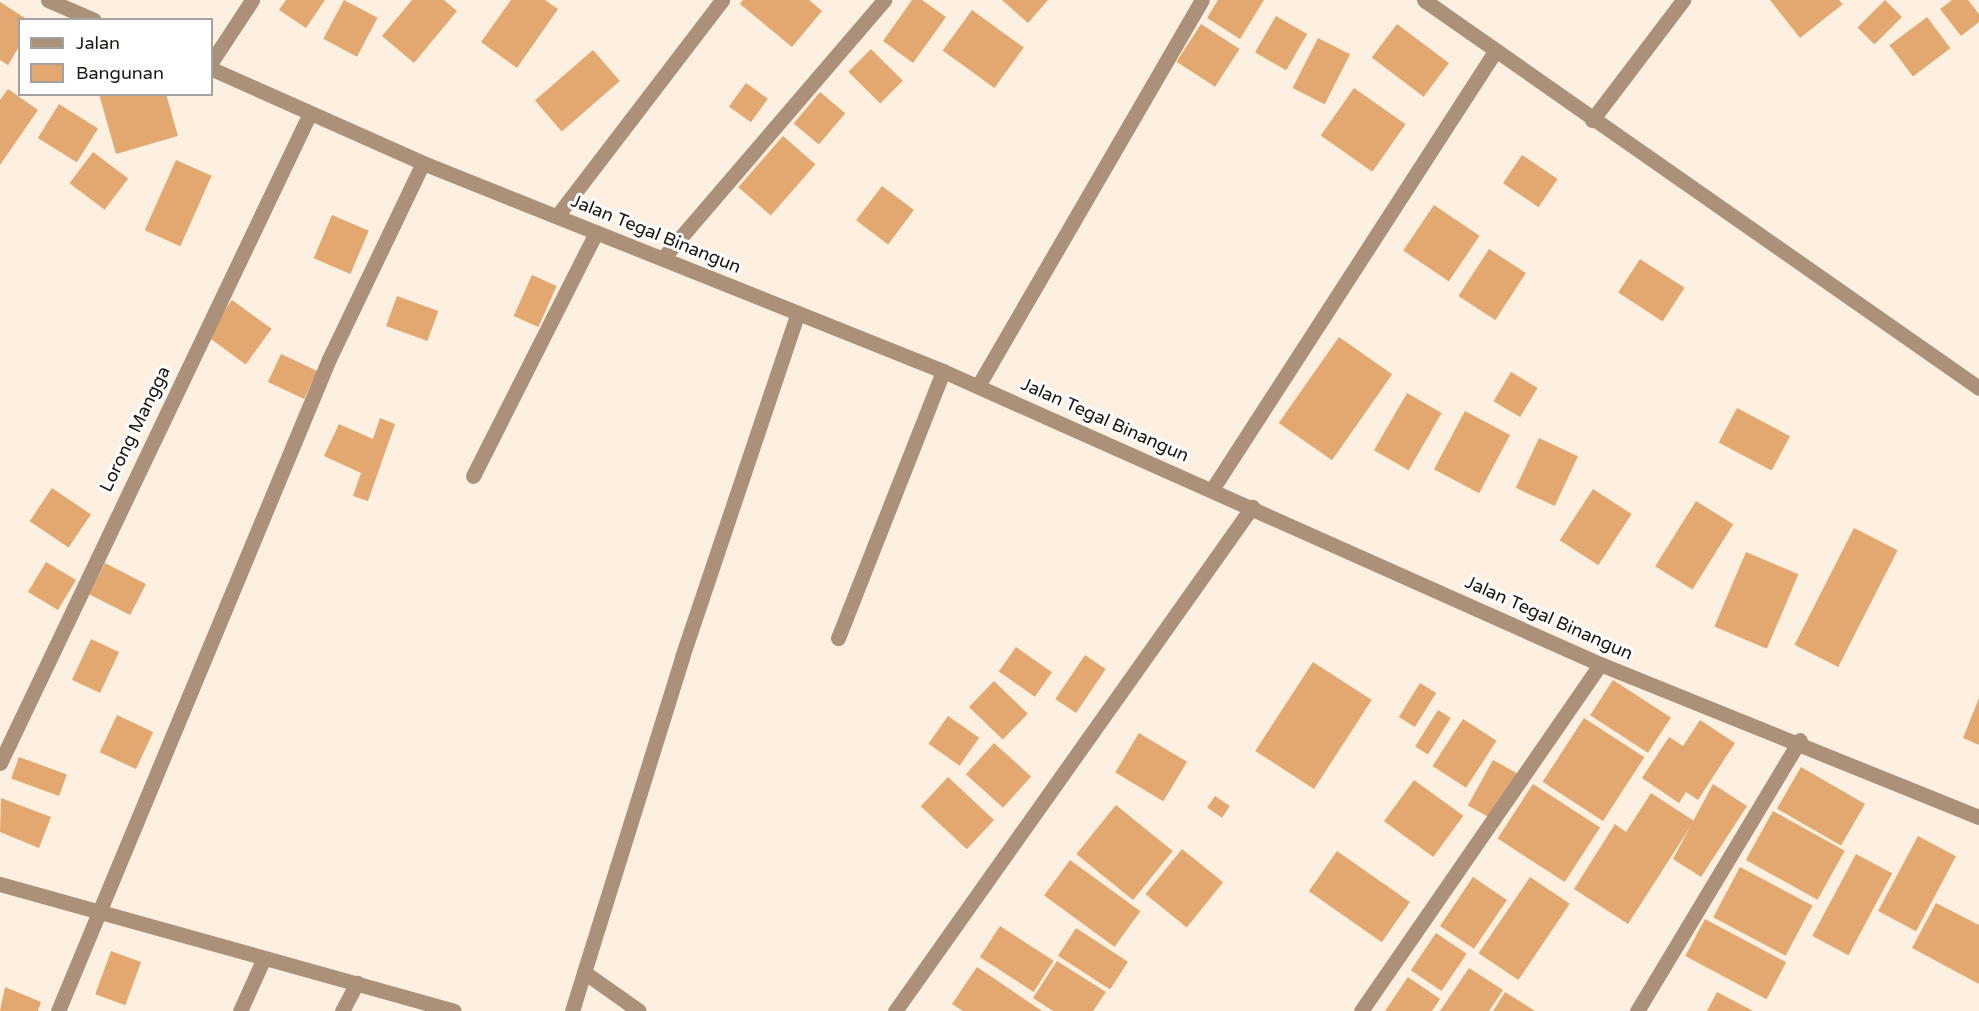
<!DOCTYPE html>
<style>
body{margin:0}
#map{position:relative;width:1979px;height:1011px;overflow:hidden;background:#fef0e0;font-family:"Varela Round",sans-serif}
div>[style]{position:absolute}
.building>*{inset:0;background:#e2a86f;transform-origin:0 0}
.minor>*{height:15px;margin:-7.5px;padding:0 7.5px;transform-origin:7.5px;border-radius:7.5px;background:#ab917a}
span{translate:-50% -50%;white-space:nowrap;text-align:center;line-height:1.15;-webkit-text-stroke:6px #fff;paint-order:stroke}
.street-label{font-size:18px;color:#1c160f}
.legend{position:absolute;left:18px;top:18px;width:195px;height:78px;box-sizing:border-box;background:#fff;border:2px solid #a4a29f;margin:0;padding:8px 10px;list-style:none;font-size:18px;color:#1c160f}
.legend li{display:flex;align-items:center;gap:12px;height:30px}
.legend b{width:30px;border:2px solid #a4a29f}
</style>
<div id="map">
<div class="building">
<i style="clip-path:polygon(286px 0,325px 0,306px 28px,279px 10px)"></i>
<i style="left:344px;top:0;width:38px;height:44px;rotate:28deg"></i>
<i style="clip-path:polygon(412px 0,444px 0,457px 11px,414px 63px,382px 36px)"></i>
<i style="clip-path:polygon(511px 0,545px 0,558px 9px,517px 68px,481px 42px)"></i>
<i style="clip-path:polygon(743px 0,809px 0,822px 11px,792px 47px,740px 4px)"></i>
<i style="clip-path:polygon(912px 0,922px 0,946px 17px,913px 63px,883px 41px)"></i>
<i style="clip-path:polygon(1002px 0,1048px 0,1028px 23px)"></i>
<i style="clip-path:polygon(1218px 0,1264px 0,1240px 39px,1207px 18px)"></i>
<i style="clip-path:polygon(1770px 0,1839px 0,1843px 4px,1800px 38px)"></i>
<i style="left:1885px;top:0;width:24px;height:39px;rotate:45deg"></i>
<i style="clip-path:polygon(1952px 0,1968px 0,1979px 14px,1979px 22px,1961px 36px,1940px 9px)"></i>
<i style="clip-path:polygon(0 2px,28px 20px,20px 20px,20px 45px,8px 65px,0 60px)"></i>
<i style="left:972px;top:10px;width:64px;height:50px;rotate:36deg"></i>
<i style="left:1276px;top:16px;width:36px;height:42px;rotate:30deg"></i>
<i style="left:1927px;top:17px;width:39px;height:47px;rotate:53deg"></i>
<i style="left:1201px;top:24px;width:46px;height:45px;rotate:33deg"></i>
<i style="left:1397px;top:24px;width:65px;height:42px;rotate:37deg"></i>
<i style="left:1318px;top:38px;width:36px;height:56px;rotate:27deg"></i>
<i style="left:871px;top:49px;width:45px;height:32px;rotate:45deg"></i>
<i style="left:593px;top:50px;width:41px;height:77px;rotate:49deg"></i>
<i style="left:746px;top:83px;width:27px;height:29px;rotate:36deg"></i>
<i style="left:1354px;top:88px;width:63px;height:58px;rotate:35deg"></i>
<i style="clip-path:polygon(8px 89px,38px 110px,0 165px,0 100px)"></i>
<i style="left:820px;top:92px;width:33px;height:41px;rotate:40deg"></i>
<i style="clip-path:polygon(99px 94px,166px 94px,178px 136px,116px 154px)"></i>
<i style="left:59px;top:104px;width:46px;height:40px;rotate:32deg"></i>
<i style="left:783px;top:136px;width:43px;height:68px;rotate:41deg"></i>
<i style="left:93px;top:152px;width:44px;height:39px;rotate:37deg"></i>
<i style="left:1522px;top:155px;width:43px;height:34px;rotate:34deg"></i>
<i style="left:176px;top:160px;width:39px;height:77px;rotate:24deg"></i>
<i style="left:882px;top:186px;width:40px;height:43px;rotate:37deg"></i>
<i style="left:1434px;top:205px;width:55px;height:55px;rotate:34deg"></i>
<i style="left:332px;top:215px;width:40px;height:47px;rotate:23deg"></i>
<i style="left:1489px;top:249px;width:44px;height:56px;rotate:33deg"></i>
<i style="left:1640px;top:259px;width:53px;height:40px;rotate:33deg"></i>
<i style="left:532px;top:275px;width:27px;height:45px;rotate:24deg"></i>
<i style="left:397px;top:296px;width:44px;height:32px;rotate:20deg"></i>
<i style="left:232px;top:300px;width:49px;height:44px;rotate:36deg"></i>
<i style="left:1339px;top:337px;width:65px;height:105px;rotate:35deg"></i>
<i style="left:281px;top:354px;width:40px;height:31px;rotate:25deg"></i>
<i style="left:1511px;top:372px;width:31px;height:34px;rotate:31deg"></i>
<i style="left:1407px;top:393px;width:40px;height:66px;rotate:30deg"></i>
<i style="left:1737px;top:408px;width:60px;height:39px;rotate:28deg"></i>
<i style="left:1465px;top:411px;width:51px;height:66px;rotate:28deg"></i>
<i style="clip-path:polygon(380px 418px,395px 424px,368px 501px,353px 496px,361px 473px,324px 456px,339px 424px,373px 439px)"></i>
<i style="left:1539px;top:438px;width:43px;height:55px;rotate:25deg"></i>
<i style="left:52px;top:488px;width:47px;height:40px;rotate:34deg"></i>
<i style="left:1593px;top:489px;width:46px;height:61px;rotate:33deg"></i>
<i style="left:1696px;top:501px;width:44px;height:77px;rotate:32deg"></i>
<i style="left:1854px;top:528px;width:49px;height:131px;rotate:27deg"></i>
<i style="left:1746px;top:552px;width:57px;height:81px;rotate:23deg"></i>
<i style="left:46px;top:562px;width:35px;height:35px;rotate:31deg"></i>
<i style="left:105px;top:563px;width:46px;height:35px;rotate:27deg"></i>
<i style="left:91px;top:639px;width:31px;height:45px;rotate:25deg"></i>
<i style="left:1016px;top:647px;width:44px;height:30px;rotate:35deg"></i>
<i style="left:1085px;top:655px;width:25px;height:53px;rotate:34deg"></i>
<i style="left:1313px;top:662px;width:70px;height:106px;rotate:33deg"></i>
<i style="left:1613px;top:680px;width:69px;height:42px;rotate:33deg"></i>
<i style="left:994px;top:681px;width:47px;height:36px;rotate:44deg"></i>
<i style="left:1420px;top:683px;width:19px;height:40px;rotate:32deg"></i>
<i style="clip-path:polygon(1979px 698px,1979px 745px,1963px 738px)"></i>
<i style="left:1438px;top:710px;width:15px;height:43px;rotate:32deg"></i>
<i style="left:117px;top:715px;width:40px;height:41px;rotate:25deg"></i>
<i style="left:948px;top:716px;width:38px;height:34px;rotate:35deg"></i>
<i style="left:1584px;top:718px;width:72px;height:76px;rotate:33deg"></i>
<i style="left:1463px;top:719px;width:40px;height:56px;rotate:33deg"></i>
<i style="clip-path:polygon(1700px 720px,1735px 743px,1698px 800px,1686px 792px,1679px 803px,1642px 778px,1669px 737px,1683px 746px)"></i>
<i style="left:1139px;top:733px;width:56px;height:46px;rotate:31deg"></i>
<i style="left:994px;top:743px;width:50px;height:42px;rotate:42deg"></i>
<i style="left:19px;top:757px;width:51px;height:23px;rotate:20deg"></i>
<i style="left:1493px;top:760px;width:29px;height:52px;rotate:29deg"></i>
<i style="left:1801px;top:767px;width:74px;height:48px;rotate:30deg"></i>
<i style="left:948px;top:777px;width:63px;height:40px;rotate:43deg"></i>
<i style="left:1414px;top:780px;width:61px;height:51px;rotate:36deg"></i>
<i style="left:1533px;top:784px;width:80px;height:65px;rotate:33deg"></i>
<i style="clip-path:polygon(1713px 784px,1747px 806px,1701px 877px,1673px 859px)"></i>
<i style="clip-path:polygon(1651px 793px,1694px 821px,1628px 924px,1574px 889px,1615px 824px,1626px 832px)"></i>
<i style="left:1215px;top:796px;width:18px;height:14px;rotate:34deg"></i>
<i style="clip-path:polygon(1px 798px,51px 817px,39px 848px,0 832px)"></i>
<i style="left:1116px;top:805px;width:73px;height:63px;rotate:39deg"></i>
<i style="left:1773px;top:811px;width:82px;height:56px;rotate:29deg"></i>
<i style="left:1918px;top:836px;width:43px;height:85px;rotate:28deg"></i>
<i style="left:1182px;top:849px;width:53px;height:58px;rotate:39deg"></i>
<i style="left:1337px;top:851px;width:89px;height:49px;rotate:35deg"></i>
<i style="left:1856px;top:854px;width:41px;height:93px;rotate:28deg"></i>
<i style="left:1070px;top:860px;width:87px;height:44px;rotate:36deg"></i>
<i style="left:1740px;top:867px;width:82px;height:57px;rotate:28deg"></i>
<i style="left:1473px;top:877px;width:41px;height:59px;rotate:34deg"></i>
<i style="left:1530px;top:877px;width:48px;height:92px;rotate:34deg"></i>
<i style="clip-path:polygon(1936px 903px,1979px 925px,1979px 984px,1912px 948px)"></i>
<i style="left:1705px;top:919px;width:92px;height:42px;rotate:28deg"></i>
<i style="left:1000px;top:926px;width:64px;height:37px;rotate:33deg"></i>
<i style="left:1076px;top:928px;width:62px;height:33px;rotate:33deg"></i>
<i style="left:1436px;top:933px;width:37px;height:45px;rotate:34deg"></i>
<i style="left:111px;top:951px;width:32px;height:46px;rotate:20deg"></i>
<i style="clip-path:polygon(1057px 961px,1106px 992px,1093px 1011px,1053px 1011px,1033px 998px)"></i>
<i style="clip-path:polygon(977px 967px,1042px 1011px,963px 1011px,952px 1004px)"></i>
<i style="clip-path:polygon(1469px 968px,1503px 990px,1489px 1011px,1440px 1011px)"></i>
<i style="clip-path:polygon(1408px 977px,1440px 999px,1432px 1011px,1385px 1011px)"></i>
<i style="clip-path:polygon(5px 987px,41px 1002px,38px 1011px,0 1011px)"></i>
<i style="clip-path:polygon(1505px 992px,1535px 1011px,1493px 1011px)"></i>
<i style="clip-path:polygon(1717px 992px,1753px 1011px,1707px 1011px)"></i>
</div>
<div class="minor">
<i style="left:48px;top:0;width:50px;rotate:23.5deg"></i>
<i style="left:1424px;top:0;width:677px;rotate:34.96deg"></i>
<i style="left:212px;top:61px;width:73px;rotate:-56.7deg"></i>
<i style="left:212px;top:69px;width:231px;rotate:24deg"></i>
<i style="left:423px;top:163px;width:560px;rotate:21.8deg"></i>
<i style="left:943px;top:371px;width:719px;rotate:24.04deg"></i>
<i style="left:1600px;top:664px;width:409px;rotate:22deg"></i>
<i style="left:1592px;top:120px;width:151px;rotate:-52.8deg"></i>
<i style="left:557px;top:216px;width:272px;rotate:-52.6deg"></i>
<i style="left:663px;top:258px;width:340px;rotate:-49.4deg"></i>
<i style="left:978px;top:386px;width:446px;rotate:-59.9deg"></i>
<i style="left:473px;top:476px;width:273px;rotate:-63.2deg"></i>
<i style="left:1213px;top:488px;width:518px;rotate:-57.14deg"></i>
<i style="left:838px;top:638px;width:287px;rotate:-68.5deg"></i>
<i style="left:0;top:763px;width:720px;rotate:-64.5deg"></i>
<i style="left:0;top:884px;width:471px;rotate:15.6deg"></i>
<i style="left:584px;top:972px;width:67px;rotate:35.3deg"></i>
<i style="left:58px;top:1011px;width:706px;rotate:-67.43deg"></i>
<i style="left:329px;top:359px;width:217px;rotate:-64.4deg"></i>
<i style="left:240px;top:1011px;width:56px;rotate:-65.7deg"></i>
<i style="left:342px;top:1011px;width:32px;rotate:-62deg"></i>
<i style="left:572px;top:1011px;width:371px;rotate:-72.7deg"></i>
<i style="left:682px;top:657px;width:363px;rotate:-71.4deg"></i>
<i style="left:895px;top:1011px;width:618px;rotate:-54.69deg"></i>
<i style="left:1361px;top:1011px;width:421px;rotate:-55.4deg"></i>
<i style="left:1637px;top:1011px;width:316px;rotate:-59deg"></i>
</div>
<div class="street-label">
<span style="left:656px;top:234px;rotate:22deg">Jalan Tegal Binangun</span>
<span style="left:1105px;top:420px;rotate:24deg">Jalan Tegal Binangun</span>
<span style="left:135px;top:429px;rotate:-64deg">Lorong Mangga</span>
<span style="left:1549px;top:618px;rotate:24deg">Jalan Tegal Binangun</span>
</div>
<ul class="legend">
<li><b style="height:8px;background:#ab917a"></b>Jalan</li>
<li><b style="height:16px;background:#e2a86f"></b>Bangunan</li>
</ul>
</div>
